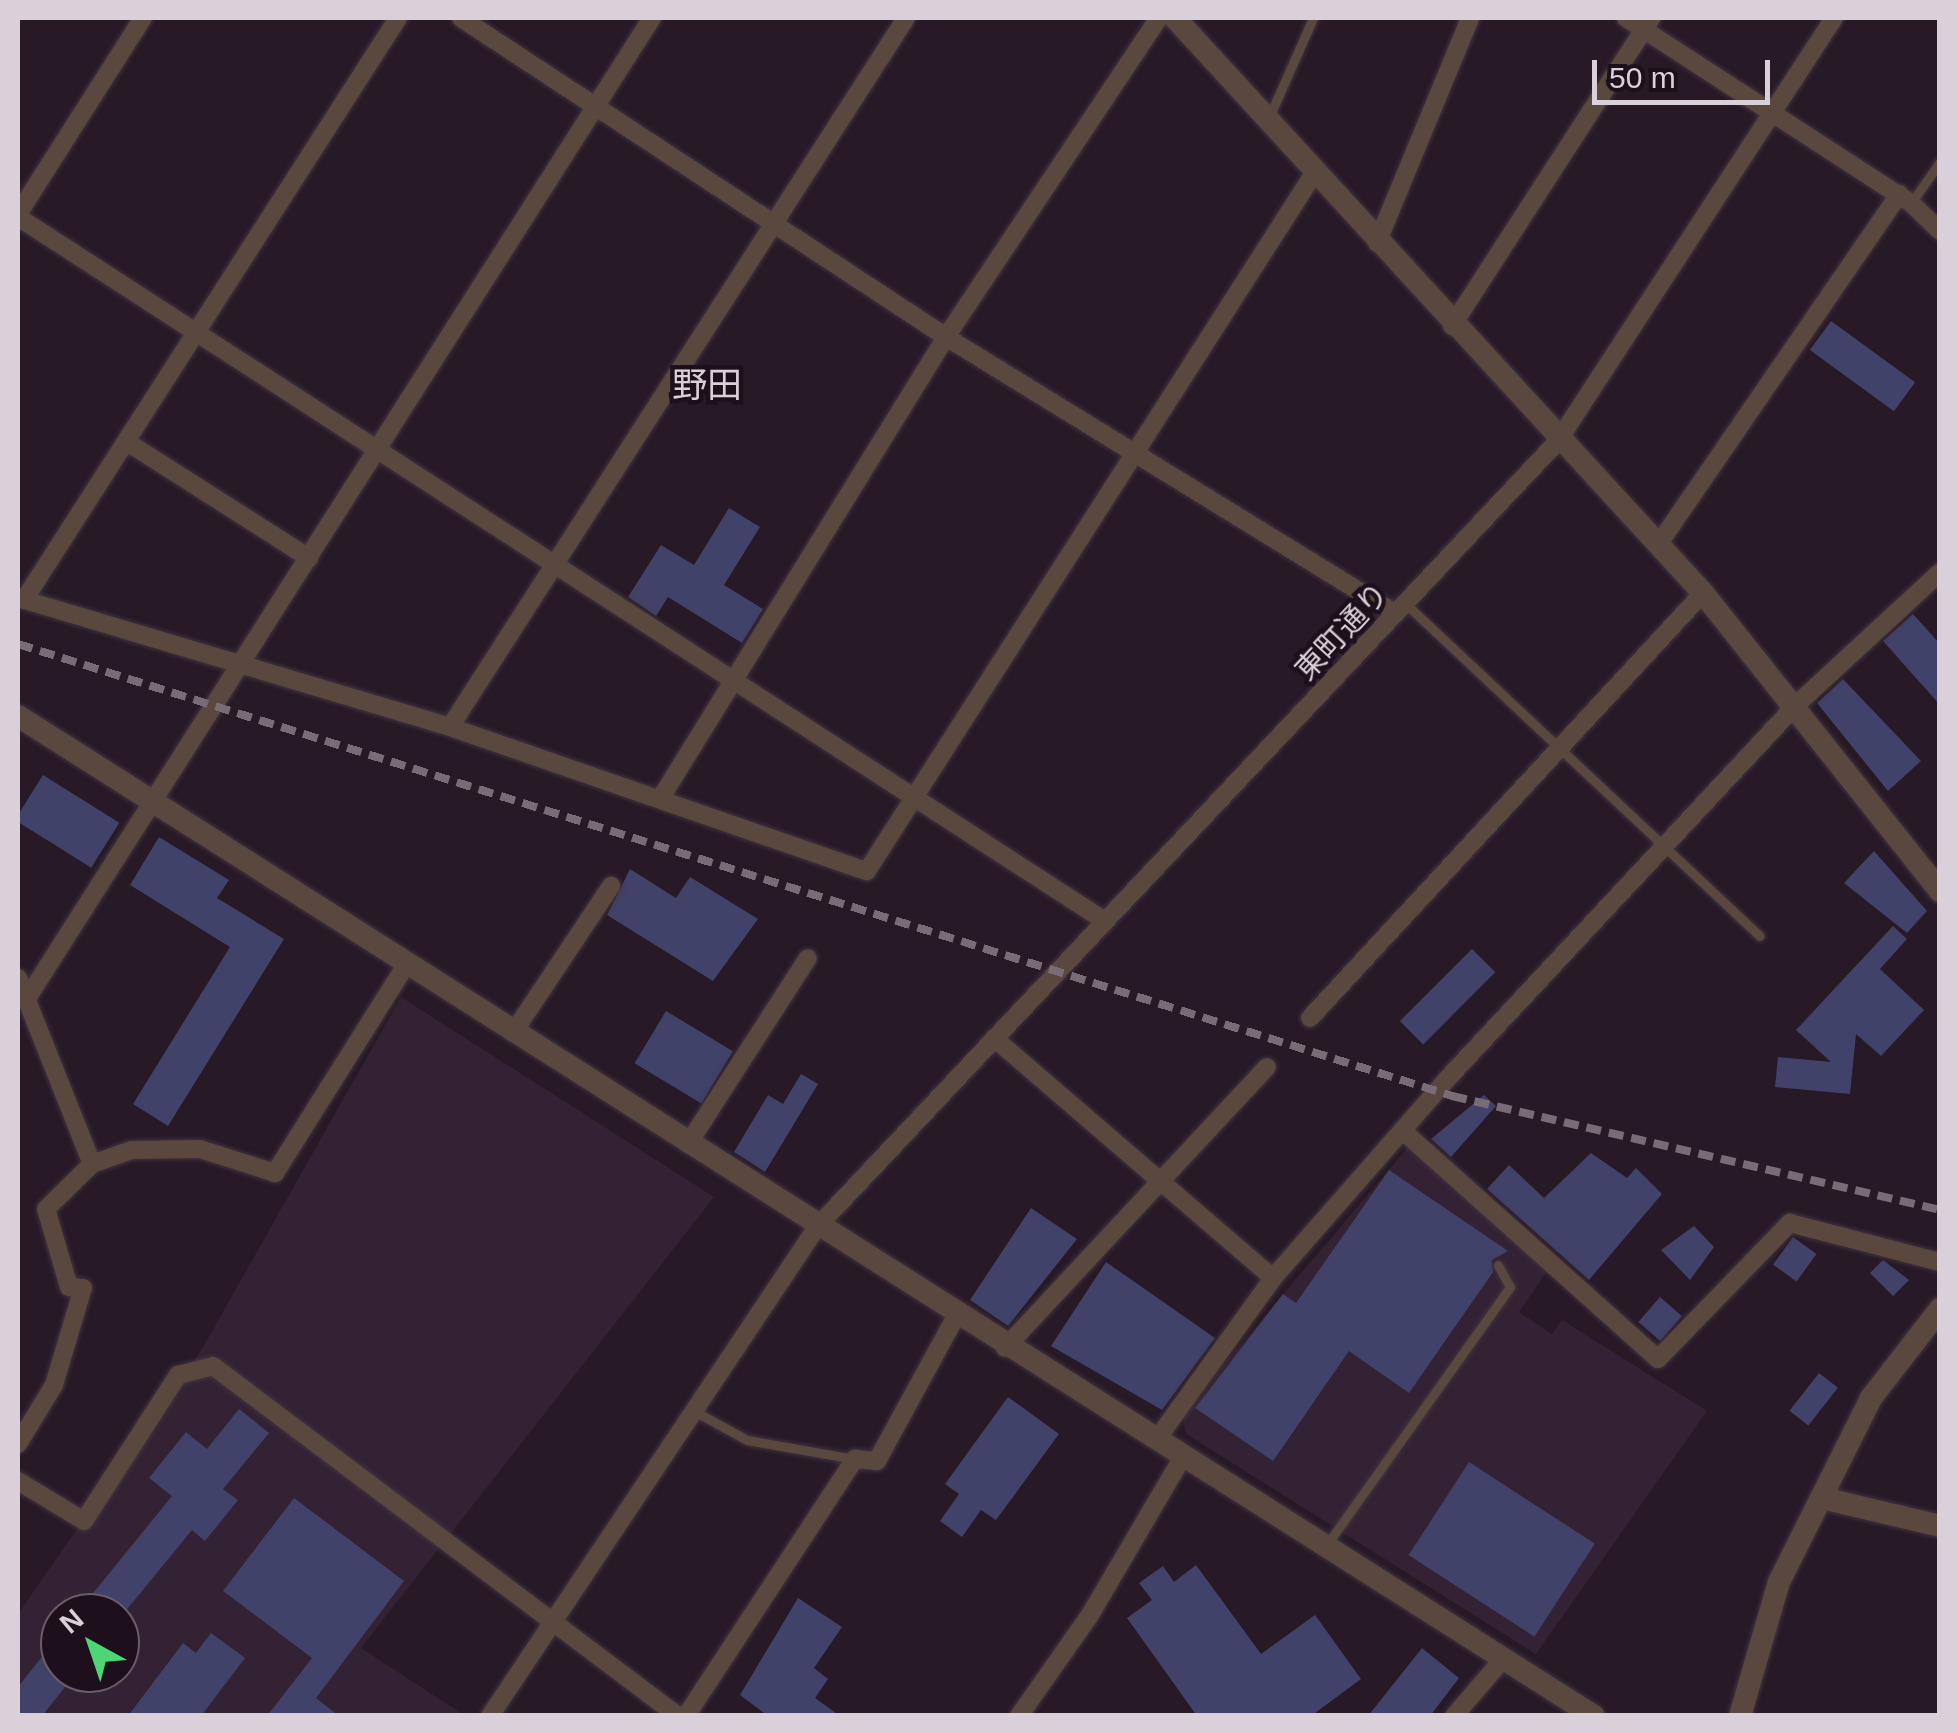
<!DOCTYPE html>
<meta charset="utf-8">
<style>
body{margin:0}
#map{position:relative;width:1957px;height:1733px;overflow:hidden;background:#271926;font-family:Helvetica,"Noto Sans JP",sans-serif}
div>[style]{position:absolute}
.built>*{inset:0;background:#323}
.building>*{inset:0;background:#414269;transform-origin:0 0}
.roads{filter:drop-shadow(0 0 2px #40333f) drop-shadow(0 0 2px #40333f)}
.service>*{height:9px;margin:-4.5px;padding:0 4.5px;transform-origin:4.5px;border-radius:4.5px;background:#5a483f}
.minor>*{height:18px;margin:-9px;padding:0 9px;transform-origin:9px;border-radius:9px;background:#5a483f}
.tertiary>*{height:22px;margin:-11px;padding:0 11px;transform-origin:11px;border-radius:11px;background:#5a483f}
.rail>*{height:8px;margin-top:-4px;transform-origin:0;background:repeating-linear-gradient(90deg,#786c77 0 15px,transparent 0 23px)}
span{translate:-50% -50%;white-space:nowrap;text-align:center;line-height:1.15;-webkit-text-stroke:9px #1d101c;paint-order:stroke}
.street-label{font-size:30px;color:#dad0d9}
.quarter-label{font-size:35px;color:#dad0d9}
.frame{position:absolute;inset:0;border:20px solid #dad0d9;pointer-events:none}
.north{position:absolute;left:40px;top:1593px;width:100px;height:100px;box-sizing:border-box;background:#1d101c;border:2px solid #695d68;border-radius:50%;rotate:320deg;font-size:28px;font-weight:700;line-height:40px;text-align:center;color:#dad0d9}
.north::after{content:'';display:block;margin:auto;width:35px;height:45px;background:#4dd676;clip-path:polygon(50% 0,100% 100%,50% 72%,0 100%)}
.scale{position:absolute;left:1592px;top:60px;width:178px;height:45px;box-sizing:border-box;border:5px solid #dad0d9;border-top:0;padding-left:12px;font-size:30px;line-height:35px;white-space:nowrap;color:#dad0d9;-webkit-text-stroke:8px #1d101c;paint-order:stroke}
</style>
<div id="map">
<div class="built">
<i style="clip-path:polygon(evenodd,401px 997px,714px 1197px,361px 1648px,464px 1715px,18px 1716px,18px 1614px,202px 1349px,401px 997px,60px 1613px,120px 1613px,120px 1673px,60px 1673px,60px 1613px)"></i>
<i style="clip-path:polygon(1408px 1147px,1548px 1270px,1519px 1312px,1552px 1334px,1562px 1320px,1707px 1411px,1536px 1654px,1186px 1434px,1183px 1418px,1219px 1370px)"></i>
</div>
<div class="building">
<i style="left:1831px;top:321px;width:104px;height:36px;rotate:36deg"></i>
<i style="clip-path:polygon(729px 508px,760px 527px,724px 585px,763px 609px,742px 643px,668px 597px,656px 616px,628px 597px,661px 545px,694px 565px)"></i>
<i style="clip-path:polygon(1913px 614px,1940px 644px,1940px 705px,1883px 641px)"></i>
<i style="clip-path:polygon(1843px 679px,1921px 761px,1888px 791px,1817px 703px)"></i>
<i style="left:43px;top:775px;width:90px;height:53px;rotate:32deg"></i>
<i style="clip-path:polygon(159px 837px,229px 880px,217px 898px,284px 939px,168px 1126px,133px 1104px,230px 947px,130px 885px)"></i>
<i style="clip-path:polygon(1874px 851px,1927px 911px,1907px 933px,1844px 883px)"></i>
<i style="clip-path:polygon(630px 869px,676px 898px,690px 877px,758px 919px,713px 981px,607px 915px)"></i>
<i style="clip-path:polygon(1893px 926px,1907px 939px,1880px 969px,1924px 1010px,1881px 1056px,1856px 1034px,1850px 1094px,1775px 1087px,1778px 1057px,1831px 1062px,1796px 1030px)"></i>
<i style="left:1472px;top:949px;width:33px;height:102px;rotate:45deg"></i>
<i style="left:666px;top:1011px;width:78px;height:61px;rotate:31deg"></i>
<i style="clip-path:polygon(801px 1074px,818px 1084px,765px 1172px,734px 1152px,768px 1095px,783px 1104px)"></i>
<i style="clip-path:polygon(1484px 1095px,1496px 1106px,1451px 1157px,1431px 1139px)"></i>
<i style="clip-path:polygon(1591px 1153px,1627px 1178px,1636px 1168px,1662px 1194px,1589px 1280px,1487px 1189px,1509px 1165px,1544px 1198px)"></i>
<i style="clip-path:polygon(1389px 1170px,1508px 1251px,1492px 1260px,1493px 1272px,1409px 1393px,1349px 1351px,1273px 1461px,1195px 1408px,1283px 1294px,1296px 1303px)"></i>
<i style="clip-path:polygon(1031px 1208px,1077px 1239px,1008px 1326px,970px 1300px)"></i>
<i style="clip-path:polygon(1694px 1226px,1714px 1247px,1690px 1280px,1661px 1250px)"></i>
<i style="left:1793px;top:1237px;width:29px;height:34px;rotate:36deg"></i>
<i style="clip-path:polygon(1883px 1260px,1909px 1280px,1893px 1296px,1870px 1273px)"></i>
<i style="clip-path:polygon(1106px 1262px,1215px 1338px,1162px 1410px,1051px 1346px)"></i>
<i style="left:1660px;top:1297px;width:29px;height:33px;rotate:41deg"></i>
<i style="left:1819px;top:1373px;width:24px;height:48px;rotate:38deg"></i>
<i style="clip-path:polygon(1008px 1397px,1059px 1434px,996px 1520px,981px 1510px,962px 1537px,940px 1521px,959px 1494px,945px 1484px)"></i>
<i style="clip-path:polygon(239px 1409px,269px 1433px,223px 1489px,238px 1500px,205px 1541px,192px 1530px,124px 1613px,77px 1613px,172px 1496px,149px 1478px,186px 1432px,207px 1449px)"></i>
<i style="left:1469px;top:1462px;width:150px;height:111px;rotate:33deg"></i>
<i style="clip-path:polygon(294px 1498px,404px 1581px,316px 1698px,339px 1716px,267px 1716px,312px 1658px,223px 1591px)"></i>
<i style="clip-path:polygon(1196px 1565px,1261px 1654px,1315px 1615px,1361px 1679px,1311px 1716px,1197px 1716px,1127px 1618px,1152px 1600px,1139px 1583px,1163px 1566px,1174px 1582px)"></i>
<i style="clip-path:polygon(798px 1598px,842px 1627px,814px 1668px,828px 1679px,815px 1698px,840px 1716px,768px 1716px,740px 1695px)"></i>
<i style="clip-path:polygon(211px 1633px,245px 1658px,201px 1716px,128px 1716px,183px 1643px,196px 1653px)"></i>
<i style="clip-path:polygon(60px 1634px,60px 1673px,76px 1673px,42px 1716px,18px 1716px,18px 1687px)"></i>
<i style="clip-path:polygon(1422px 1648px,1459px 1678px,1430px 1716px,1368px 1716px)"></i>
</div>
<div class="roads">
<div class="service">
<i style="left:1270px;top:115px;width:106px;rotate:-66.1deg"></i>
<i style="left:1911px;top:203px;width:50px;rotate:-54.7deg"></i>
<i style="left:1406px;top:604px;width:485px;rotate:43.2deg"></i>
<i style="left:694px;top:1411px;width:60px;rotate:28.7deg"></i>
<i style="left:747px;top:1440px;width:110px;rotate:10deg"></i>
<i style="left:1328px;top:1543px;width:314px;rotate:-54.6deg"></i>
<i style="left:1510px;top:1287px;width:25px;rotate:-119deg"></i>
</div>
<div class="minor">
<i style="left:461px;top:18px;width:581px;rotate:33.33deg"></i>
<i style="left:946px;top:337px;width:528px;rotate:31.61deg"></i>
<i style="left:1626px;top:18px;width:340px;rotate:33deg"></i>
<i style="left:1911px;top:203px;width:40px;rotate:44deg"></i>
<i style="left:18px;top:214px;width:232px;rotate:-57.5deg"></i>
<i style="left:18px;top:217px;width:1295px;rotate:32.93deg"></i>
<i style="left:1377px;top:243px;width:243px;rotate:-67.5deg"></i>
<i style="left:1452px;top:326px;width:367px;rotate:-57.1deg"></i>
<i style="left:127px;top:442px;width:216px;rotate:32.5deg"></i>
<i style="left:1658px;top:545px;width:426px;rotate:-55.5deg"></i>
<i style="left:18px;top:598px;width:451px;rotate:16.6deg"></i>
<i style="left:450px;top:727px;width:441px;rotate:19.1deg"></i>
<i style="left:867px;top:871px;width:827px;rotate:-57.35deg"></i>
<i style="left:24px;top:600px;width:692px;rotate:-57.27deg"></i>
<i style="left:450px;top:727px;width:843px;rotate:-57.25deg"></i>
<i style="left:662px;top:796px;width:540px;rotate:-58.25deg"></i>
<i style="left:946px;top:337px;width:384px;rotate:-56.3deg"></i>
<i style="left:18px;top:978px;width:200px;rotate:68.3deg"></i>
<i style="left:28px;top:997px;width:1161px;rotate:-57.49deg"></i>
<i style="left:1310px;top:1018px;width:579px;rotate:-47.24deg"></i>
<i style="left:513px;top:1033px;width:177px;rotate:-56.3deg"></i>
<i style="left:994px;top:1038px;width:368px;rotate:40.7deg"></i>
<i style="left:1403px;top:1131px;width:342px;rotate:41.8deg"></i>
<i style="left:1658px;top:1359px;width:190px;rotate:-45.9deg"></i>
<i style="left:1790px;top:1223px;width:155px;rotate:14.6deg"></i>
<i style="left:688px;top:1144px;width:221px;rotate:-57.2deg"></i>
<i style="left:1005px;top:1348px;width:384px;rotate:-47deg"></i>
<i style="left:1157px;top:1439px;width:198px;rotate:-54.2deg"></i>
<i style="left:1273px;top:1278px;width:266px;rotate:-48.8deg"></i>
<i style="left:1448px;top:1078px;width:509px;rotate:-46.99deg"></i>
<i style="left:1795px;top:706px;width:197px;rotate:-42.7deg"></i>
<i style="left:18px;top:1444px;width:69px;rotate:-58.6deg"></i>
<i style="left:54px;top:1385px;width:101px;rotate:-73.4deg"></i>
<i style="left:83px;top:1288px;width:14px;rotate:-176deg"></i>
<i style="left:69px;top:1287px;width:81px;rotate:-106.4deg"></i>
<i style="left:46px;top:1209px;width:64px;rotate:-44.4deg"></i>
<i style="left:92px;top:1164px;width:42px;rotate:-19.3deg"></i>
<i style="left:132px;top:1150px;width:68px;rotate:-0.8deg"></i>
<i style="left:200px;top:1149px;width:79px;rotate:17.7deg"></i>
<i style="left:275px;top:1173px;width:246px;rotate:-57.8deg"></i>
<i style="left:18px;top:1481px;width:77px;rotate:31.2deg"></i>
<i style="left:84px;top:1521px;width:174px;rotate:-57.2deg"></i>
<i style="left:178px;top:1375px;width:36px;rotate:-14deg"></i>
<i style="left:213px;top:1366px;width:582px;rotate:36.97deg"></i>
<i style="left:490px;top:1716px;width:588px;rotate:-56.23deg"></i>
<i style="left:817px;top:1227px;width:1080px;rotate:-46.69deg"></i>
<i style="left:1558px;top:441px;width:505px;rotate:-56.88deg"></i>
<i style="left:686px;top:1716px;width:308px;rotate:-56.7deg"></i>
<i style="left:855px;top:1459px;width:22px;rotate:5deg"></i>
<i style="left:877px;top:1461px;width:165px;rotate:-61.4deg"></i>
<i style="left:1019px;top:1716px;width:123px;rotate:-54.9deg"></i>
<i style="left:1090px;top:1615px;width:186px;rotate:-59.6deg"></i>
<i style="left:1454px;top:1716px;width:75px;rotate:-49.3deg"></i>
</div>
<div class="tertiary">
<i style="left:1175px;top:18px;width:781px;rotate:47.44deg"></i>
<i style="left:1703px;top:593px;width:381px;rotate:51.5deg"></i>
<i style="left:18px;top:716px;width:1866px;rotate:32.4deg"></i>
<i style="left:1822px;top:1498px;width:121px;rotate:13.3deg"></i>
<i style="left:1740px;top:1716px;width:140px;rotate:-73.8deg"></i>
<i style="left:1779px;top:1582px;width:206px;rotate:-63.4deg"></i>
<i style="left:1871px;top:1398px;width:113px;rotate:-52.2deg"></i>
</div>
</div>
<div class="rail">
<i style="left:18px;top:644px;width:1504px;rotate:17.49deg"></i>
<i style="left:1452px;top:1096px;width:501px;rotate:13.15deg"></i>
</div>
<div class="street-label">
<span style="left:1342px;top:632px;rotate:-47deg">東町通り</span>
</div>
<div class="quarter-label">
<span style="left:707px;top:385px">野田</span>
</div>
<div class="frame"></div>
<div class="north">N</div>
<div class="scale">50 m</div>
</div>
